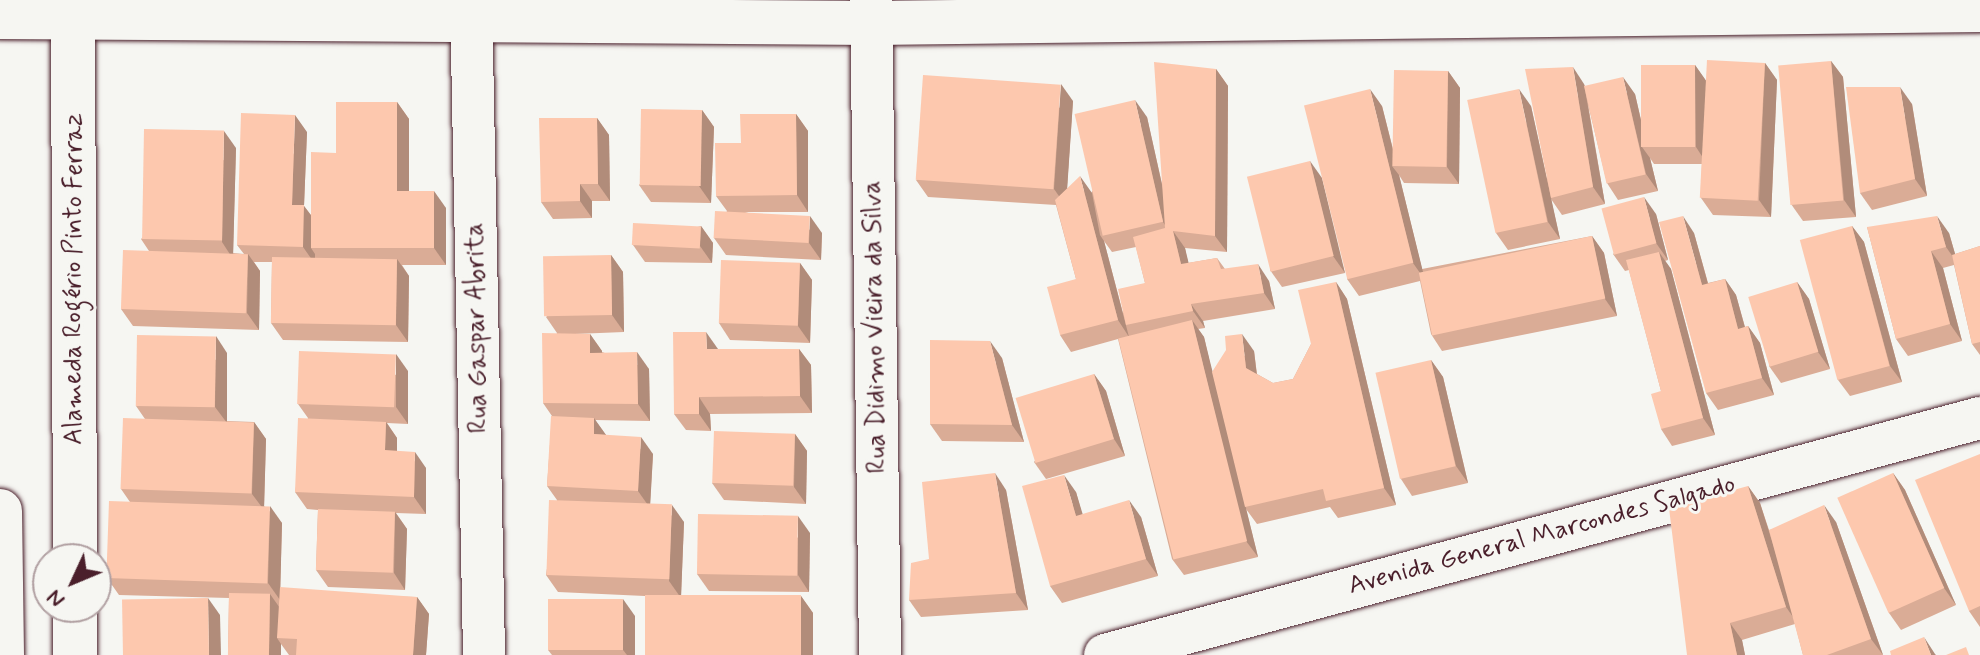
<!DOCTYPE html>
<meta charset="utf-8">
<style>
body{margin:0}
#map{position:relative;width:1980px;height:655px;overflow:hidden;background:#f6f6f2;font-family:Mynerve,sans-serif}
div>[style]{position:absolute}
.roads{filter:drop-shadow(0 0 2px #4a1f2b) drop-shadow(0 0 2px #4a1f2b)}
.minor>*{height:42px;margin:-21px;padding:0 21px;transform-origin:21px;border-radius:21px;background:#f6f6f2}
.tertiary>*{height:44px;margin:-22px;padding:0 22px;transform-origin:22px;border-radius:22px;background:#f6f6f2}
.wall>*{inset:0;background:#daac96}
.shaded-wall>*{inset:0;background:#b18c7a}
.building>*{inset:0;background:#fdc8ae;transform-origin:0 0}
span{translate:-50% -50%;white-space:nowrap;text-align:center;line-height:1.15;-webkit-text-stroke:6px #f6f6f2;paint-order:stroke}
.street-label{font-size:26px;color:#4a1f2b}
.north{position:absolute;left:32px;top:543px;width:80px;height:80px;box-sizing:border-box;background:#f6f6f2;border:2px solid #b1a0a2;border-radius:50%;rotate:226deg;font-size:22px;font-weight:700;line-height:32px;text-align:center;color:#4a1f2b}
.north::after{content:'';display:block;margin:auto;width:28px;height:36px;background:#4a1f2b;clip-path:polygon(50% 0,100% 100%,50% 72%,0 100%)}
</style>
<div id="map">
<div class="roads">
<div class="minor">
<i style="left:471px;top:0;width:655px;rotate:88.86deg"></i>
<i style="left:871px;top:0;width:655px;rotate:89.21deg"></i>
<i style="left:1105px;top:655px;width:907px;rotate:-15.16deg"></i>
</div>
<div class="tertiary">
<i style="left:73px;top:0;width:559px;rotate:89.8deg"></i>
<i style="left:0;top:17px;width:873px;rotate:0.39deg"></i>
<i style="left:873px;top:23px;width:1107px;rotate:-0.67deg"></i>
<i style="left:0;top:511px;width:144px;rotate:89.2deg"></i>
<i style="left:75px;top:607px;width:48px;rotate:90deg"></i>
</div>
</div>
<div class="wall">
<i style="clip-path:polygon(1831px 61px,1843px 77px,1856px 217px,1803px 221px,1791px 204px)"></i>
<i style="clip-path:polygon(1765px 63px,1777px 80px,1771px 217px,1713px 215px,1701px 198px,1702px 164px,1654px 164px,1650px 158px,1658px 191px,1618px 200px,1607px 183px,1588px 104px,1605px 204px,1562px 215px,1551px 199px,1560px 239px,1508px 250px,1496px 233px,1531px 106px,1547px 179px,1584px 84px,1585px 86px,1635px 94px,1642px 124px,1695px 65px,1706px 81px)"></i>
<i style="clip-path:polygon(evenodd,1216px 69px,1228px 86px,1227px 252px,1185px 248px,1188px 263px,1217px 258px,1225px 269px,1269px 281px,1275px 309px,1203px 321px,1205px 328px,1198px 329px,1204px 337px,1212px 372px,1254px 351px,1257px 374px,1273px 383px,1293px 379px,1311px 344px,1336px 282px,1347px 299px,1396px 505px,1338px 518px,1330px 507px,1257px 524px,1246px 509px,1258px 557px,1184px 575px,1172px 559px,1118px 339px,1071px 352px,1060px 335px,1076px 279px,1056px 205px,928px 197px,916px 180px,1073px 101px,1067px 188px,1091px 193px,1147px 117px,1162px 184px,1216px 69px,1104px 241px,1112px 252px,1136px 247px,1145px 283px,1123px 313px,1104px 241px)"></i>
<i style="clip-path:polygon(1448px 71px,1460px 88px,1459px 184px,1404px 183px,1399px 175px,1422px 269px,1592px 236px,1604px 253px,1617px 316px,1442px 351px,1431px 334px,1420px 281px,1359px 296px,1347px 279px,1382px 106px,1393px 149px)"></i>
<i style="clip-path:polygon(397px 102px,409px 119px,409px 191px,446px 208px,446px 265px,402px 265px,409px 276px,408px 342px,283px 340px,271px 323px,272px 262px,254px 262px,260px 271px,259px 330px,133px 326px,121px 309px,149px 251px,141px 239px,236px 148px,233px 253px,244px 254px,237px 245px,307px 132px,304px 206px,311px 215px,336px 153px)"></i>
<i style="clip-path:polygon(1912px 104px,1927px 196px,1872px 210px,1860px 193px)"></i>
<i style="clip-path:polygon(702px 110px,714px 127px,711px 203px,651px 202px,639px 185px)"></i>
<i style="clip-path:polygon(796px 114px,808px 131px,808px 212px,745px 212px,822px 233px,821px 260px,726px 255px,714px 238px,727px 211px,716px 196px,741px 143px)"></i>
<i style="clip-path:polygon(597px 118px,609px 135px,610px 201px,592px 201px,592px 218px,553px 219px,541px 202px)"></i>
<i style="clip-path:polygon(1310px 161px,1345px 273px,1282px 287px,1270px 270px)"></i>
<i style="clip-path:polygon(1656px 214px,1668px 260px,1665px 261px,1671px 269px,1715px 435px,1672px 446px,1661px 429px,1661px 391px,1629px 270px,1625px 271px,1613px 254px)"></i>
<i style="clip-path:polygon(701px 226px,713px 243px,712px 263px,645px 262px,633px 245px)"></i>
<i style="clip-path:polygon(1852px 226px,1864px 242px,1902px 382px,1850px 396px,1838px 380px)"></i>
<i style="clip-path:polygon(1867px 227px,1949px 233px,1955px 254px,1980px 246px,1980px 355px,1972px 344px,1954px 265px,1943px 268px,1962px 341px,1908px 356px,1896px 339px)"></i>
<i style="clip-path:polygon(1694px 233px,1708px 283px,1725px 279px,1736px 295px,1745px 327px,1748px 326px,1760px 343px,1774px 395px,1718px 410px,1706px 393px)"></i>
<i style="clip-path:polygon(611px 255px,623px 272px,624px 332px,575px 334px,590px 334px,602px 351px,602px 352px,649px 369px,650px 421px,595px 420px,606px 435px,653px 454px,650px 504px,684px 522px,681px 595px,801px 596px,813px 613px,813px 655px,645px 655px,645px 596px,558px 592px,546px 575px,557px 500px,547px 486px,552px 416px,543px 403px,557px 333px,546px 317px)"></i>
<i style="clip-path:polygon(800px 263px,812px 280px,810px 343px,730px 340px,719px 323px)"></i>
<i style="clip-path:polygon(1797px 282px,1809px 299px,1830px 369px,1781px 383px,1769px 366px)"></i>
<i style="clip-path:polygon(718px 349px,799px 349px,811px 365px,812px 413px,710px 414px,711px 431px,686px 430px,674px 414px)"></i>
<i style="clip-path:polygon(227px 353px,227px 421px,254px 422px,266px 439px,264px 506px,282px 523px,280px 594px,417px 597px,429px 614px,426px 655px,289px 655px,281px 644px,281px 655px,228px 655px,229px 598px,119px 595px,107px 578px,130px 502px,121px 489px,145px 419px,136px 406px)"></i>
<i style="clip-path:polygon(1002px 358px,1024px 442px,942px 441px,930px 424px)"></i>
<i style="clip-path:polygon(1431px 360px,1443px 377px,1468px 483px,1412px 496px,1401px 479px)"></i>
<i style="clip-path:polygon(408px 371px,408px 424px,387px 423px,397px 438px,397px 451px,426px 468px,426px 514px,396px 513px,407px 529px,405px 590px,328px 587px,316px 570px,318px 510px,307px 509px,295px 492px,308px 418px,298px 404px)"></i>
<i style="clip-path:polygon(1094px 374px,1106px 391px,1125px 456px,1046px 479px,1034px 462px)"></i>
<i style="clip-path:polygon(795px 434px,807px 451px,806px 504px,724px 500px,712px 483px)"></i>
<i style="clip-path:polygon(1980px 454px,1980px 627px,1969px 611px)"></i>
<i style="clip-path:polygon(1893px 473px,1905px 490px,1956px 605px,1901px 630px,1889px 613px)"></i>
<i style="clip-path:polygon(1748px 486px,1760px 503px,1769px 530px,1836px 522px,1883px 655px,1803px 655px,1795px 624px,1742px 640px,1745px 655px,1687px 655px)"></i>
<i style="clip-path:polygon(1006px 490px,1028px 610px,921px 617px,909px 600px,929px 559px)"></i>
<i style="clip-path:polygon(1076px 492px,1082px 514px,1141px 517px,1158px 576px,1062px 603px,1050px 586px)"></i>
<i style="clip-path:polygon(810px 533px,809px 592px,709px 591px,697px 574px)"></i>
<i style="clip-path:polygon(635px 616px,635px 655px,552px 655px,548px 650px)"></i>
</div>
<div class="shaded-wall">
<i style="clip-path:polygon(1831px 61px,1843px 77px,1856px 217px,1844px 200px)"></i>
<i style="clip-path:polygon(1765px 63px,1777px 80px,1771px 217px,1759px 200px)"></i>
<i style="clip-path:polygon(1695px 65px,1707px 82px,1707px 164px,1696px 147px)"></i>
<i style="clip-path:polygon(1573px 67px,1584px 84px,1605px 204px,1593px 187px)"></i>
<i style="clip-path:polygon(1216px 69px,1228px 86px,1227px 252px,1215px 236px)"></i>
<i style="clip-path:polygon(1448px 71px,1460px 88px,1459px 184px,1447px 167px)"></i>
<i style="clip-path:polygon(1623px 77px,1635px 94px,1647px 147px,1642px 147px,1650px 158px,1658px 191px,1646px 174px)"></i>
<i style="clip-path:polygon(1061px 84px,1073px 101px,1066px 206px,1054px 189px)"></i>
<i style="clip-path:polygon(1900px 87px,1912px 104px,1927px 196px,1915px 179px)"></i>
<i style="clip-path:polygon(1370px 89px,1382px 106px,1397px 166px,1392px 166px,1399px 175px,1425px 280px,1413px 263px)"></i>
<i style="clip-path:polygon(1519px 89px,1531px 106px,1560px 239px,1548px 222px)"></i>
<i style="clip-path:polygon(1135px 100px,1147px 117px,1174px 239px,1163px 222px)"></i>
<i style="clip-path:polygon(397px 102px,409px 119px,409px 208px,397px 191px)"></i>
<i style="clip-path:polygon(702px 110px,714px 127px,711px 203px,699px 186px)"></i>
<i style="clip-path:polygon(796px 114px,808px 131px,808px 212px,797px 195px)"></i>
<i style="clip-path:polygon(295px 115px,307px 132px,304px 206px,316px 222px,311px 248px,315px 254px,315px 264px,303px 247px,292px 205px)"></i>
<i style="clip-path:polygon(597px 118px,609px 135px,610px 201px,598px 184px)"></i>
<i style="clip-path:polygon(224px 131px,236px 148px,233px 259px,222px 242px)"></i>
<i style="clip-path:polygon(1310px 161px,1322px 178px,1345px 273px,1333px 256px)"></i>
<i style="clip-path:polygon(1080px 176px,1092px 193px,1100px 235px,1104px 241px,1129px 337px,1118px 320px)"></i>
<i style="clip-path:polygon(580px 184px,592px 201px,592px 218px,580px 201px)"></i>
<i style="clip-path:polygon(434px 191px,446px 208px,446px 265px,434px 248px)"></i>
<i style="clip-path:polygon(1644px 197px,1656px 214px,1668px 260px,1656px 243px)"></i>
<i style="clip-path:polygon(810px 216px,822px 233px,821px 260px,809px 243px)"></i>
<i style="clip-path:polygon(1683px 216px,1694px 233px,1713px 302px,1702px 285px)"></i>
<i style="clip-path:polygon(1937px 216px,1949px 233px,1958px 264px,1946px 247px)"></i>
<i style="clip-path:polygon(701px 226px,713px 243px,712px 263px,700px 246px)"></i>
<i style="clip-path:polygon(1852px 226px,1864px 242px,1902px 382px,1890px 366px)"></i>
<i style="clip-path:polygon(1173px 231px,1185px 248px,1193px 281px,1181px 264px)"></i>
<i style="clip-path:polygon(1592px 236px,1604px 253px,1617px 316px,1605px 299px)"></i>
<i style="clip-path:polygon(1931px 251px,1943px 268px,1962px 341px,1950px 324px)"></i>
<i style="clip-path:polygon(1659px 252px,1671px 269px,1715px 435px,1703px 418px)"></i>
<i style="clip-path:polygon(248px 254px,260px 271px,259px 330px,247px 313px)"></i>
<i style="clip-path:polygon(611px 255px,623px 272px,624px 332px,612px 315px)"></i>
<i style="clip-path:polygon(397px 259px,409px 276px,408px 342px,396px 325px)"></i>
<i style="clip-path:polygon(800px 263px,812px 280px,810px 343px,798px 326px)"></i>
<i style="clip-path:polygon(1258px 264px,1269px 281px,1275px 309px,1264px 293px)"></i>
<i style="clip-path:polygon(1725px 279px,1736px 295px,1750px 346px,1738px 329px)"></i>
<i style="clip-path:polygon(1336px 282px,1347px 299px,1396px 505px,1384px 488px)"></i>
<i style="clip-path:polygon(1797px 282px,1809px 299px,1830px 369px,1818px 352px)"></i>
<i style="clip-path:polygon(1191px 304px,1203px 321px,1205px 328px,1193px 311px)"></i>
<i style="clip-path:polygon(1192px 320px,1204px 337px,1258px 557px,1246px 541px)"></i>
<i style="clip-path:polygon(1748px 326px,1760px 343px,1774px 395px,1762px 378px)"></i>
<i style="clip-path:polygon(706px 332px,718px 349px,707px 349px)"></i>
<i style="clip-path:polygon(590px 334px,602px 351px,602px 369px,590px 353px)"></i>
<i style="clip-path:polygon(1242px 334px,1254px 351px,1258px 385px,1246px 368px)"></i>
<i style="clip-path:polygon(216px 336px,227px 353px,227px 423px,215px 407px)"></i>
<i style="clip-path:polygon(990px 341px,1002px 358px,1024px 442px,1012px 425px)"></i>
<i style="clip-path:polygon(799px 349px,811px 365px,812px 413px,800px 396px)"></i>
<i style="clip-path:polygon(637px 352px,649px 369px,650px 421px,638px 404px)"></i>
<i style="clip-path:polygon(396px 354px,408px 371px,408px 424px,396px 407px)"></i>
<i style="clip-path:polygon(1431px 360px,1443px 377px,1468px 483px,1456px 466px)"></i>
<i style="clip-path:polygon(1094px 374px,1106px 391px,1125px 456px,1114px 439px)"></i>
<i style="clip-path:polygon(699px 397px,710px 414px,711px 431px,699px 414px)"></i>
<i style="clip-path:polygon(594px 418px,606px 435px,594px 434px)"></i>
<i style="clip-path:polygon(254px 422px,266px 439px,264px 510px,252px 494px)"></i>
<i style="clip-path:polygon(386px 422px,397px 438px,397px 467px,385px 450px)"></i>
<i style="clip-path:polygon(795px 434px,807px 451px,806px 504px,794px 487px)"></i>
<i style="clip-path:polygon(641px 437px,653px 454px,650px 508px,638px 491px)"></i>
<i style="clip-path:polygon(415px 452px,426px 468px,426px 514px,414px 497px)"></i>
<i style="clip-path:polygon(995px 473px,1006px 490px,1028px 610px,1016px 593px)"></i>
<i style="clip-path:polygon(1893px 473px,1905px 490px,1956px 605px,1944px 588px)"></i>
<i style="clip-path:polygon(1064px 475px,1076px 492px,1088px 532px,1076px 516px)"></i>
<i style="clip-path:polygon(1748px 486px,1760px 503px,1798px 624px,1786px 607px)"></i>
<i style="clip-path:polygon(1129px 500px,1141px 517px,1158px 576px,1146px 559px)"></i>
<i style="clip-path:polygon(672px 505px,684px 522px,681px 598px,669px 581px)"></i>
<i style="clip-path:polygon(1824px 505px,1836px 522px,1883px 655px,1871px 639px)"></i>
<i style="clip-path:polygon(270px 506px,282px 523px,280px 600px,268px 583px)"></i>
<i style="clip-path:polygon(395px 512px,407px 529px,405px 590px,394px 573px)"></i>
<i style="clip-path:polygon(798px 516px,810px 533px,809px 592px,798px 575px)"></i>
<i style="clip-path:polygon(270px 594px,282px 611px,277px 638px,281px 644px,281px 655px,269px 655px)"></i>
<i style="clip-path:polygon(801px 596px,813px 613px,813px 655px,801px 655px)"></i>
<i style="clip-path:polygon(417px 597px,429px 614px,426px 655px,413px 655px)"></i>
<i style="clip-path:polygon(208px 598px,220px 615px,221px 655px,209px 655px)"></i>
<i style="clip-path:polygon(623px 599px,635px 616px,635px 655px,627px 655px,623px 650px)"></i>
<i style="clip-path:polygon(1730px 623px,1742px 640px,1745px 655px,1737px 655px)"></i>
<i style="clip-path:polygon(1924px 637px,1935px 654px,1936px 655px,1931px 655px)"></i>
</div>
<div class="building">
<i style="left:1707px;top:60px;width:58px;height:138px;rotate:3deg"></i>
<i style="left:1831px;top:61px;width:140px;height:53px;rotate:85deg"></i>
<i style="clip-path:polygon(1154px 62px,1216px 69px,1215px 236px,1173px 231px,1181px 264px,1217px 258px,1221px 269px,1258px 264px,1264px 293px,1191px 304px,1193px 311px,1126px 325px,1118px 289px,1145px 283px,1133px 237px,1165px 228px)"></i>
<i style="left:1641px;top:65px;width:54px;height:82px"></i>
<i style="clip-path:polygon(1573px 67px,1593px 187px,1551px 198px,1525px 69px)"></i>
<i style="left:1394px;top:70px;width:54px;height:96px;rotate:1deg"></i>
<i style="left:923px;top:75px;width:138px;height:105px;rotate:4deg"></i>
<i style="left:1623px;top:77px;width:100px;height:40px;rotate:77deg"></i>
<i style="clip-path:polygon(1846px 87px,1900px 87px,1915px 179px,1860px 193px)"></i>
<i style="left:1370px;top:89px;width:179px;height:68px;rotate:76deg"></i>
<i style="left:1519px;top:89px;width:136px;height:53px;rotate:78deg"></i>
<i style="left:1135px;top:100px;width:125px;height:62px;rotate:77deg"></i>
<i style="clip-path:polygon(336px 102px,397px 102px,397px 191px,434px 191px,434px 248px,311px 248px,311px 152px,336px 153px)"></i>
<i style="left:641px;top:109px;width:61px;height:76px;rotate:1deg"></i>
<i style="clip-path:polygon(241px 113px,295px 115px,292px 205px,304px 205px,303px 247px,237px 245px)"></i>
<i style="clip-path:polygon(740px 114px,796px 114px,797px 195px,716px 196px,715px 143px,741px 143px)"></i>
<i style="clip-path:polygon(539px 118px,597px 118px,598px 184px,580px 184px,580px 201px,541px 202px)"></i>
<i style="left:144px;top:129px;width:80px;height:110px;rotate:1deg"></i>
<i style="left:1310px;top:161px;width:98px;height:65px;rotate:76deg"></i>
<i style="clip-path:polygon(1080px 176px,1118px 320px,1060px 335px,1047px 287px,1076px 279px,1055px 200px)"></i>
<i style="left:1644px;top:197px;width:48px;height:44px;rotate:75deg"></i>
<i style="left:715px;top:211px;width:95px;height:27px;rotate:3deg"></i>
<i style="clip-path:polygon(1683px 216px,1702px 285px,1725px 279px,1738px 329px,1748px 326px,1762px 378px,1706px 393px,1659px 222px)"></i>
<i style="clip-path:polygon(1937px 216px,1946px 247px,1931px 251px,1950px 324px,1896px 339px,1867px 227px)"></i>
<i style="left:633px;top:223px;width:68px;height:22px;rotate:3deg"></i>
<i style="left:1852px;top:226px;width:145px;height:54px;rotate:75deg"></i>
<i style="left:1592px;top:236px;width:64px;height:177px;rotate:78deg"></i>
<i style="clip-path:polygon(1980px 246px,1980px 342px,1972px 344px,1952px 255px)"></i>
<i style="left:123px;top:250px;width:125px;height:59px;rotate:2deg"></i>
<i style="clip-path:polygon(1659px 252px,1703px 418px,1661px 429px,1651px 394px,1661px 391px,1626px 260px)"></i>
<i style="left:611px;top:255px;width:60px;height:68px;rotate:89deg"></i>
<i style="left:272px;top:257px;width:125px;height:66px;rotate:1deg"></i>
<i style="left:721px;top:260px;width:79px;height:63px;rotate:2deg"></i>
<i style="clip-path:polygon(1336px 282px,1384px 488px,1326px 501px,1323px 489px,1245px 507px,1212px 372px,1226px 350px,1225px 336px,1242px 334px,1246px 368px,1273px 383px,1293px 379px,1311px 344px,1298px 290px)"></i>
<i style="left:1797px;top:282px;width:73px;height:51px;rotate:73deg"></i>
<i style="left:1192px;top:320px;width:228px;height:76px;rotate:76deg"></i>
<i style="clip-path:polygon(673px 332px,706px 332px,707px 349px,799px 349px,800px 396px,699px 397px,699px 414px,674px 414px)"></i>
<i style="clip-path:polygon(542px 333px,590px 334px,590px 353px,637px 352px,638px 404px,543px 403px)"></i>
<i style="left:137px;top:335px;width:79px;height:71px;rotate:1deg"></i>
<i style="clip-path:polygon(930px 340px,990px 341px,1012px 425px,930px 424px)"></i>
<i style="left:299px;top:351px;width:97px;height:53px;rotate:2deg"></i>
<i style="left:1431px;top:360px;width:109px;height:57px;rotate:77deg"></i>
<i style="left:1094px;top:374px;width:68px;height:82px;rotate:73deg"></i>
<i style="clip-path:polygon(551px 416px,594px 418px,594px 434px,641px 437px,638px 491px,547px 486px)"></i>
<i style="left:123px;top:418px;width:131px;height:71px;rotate:2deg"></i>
<i style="clip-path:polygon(298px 418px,386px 422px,385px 450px,415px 452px,414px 497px,295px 492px)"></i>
<i style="left:714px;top:431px;width:81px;height:52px;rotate:2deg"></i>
<i style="clip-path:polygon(1980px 454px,1980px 606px,1969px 611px,1915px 480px)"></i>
<i style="clip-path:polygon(995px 473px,1016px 593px,909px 600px,911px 563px,929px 559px,922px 482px)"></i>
<i style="left:1893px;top:473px;width:126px;height:61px;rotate:66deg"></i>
<i style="clip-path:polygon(1064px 475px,1076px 516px,1129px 500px,1146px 559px,1050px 586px,1022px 486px)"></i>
<i style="clip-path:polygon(1748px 486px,1786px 607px,1730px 623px,1737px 655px,1687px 655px,1669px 508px)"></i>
<i style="left:549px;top:500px;width:123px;height:75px;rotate:2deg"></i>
<i style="left:109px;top:501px;width:161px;height:77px;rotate:2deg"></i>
<i style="clip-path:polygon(1824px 505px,1871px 639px,1827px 655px,1803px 655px,1769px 530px)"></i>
<i style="left:318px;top:509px;width:77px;height:61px;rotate:2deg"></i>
<i style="left:698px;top:514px;width:100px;height:60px;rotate:1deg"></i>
<i style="clip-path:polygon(280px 587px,417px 597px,413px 655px,296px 655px,297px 639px,277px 638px)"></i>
<i style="left:229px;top:593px;width:41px;height:62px;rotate:1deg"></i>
<i style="left:645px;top:595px;width:156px;height:60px"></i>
<i style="left:208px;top:598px;width:57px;height:86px;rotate:89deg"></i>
<i style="left:548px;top:599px;width:75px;height:51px"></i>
<i style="clip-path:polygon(1924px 637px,1931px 655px,1891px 655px,1890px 651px)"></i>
<i style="clip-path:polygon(1966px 647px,1969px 655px,1946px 655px)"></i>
</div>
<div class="street-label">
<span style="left:75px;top:279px;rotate:-90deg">Alameda Rogério Pinto Ferraz</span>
<span style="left:876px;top:327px;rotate:-91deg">Rua Didimo Vieira da Silva</span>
<span style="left:478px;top:328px;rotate:-91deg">Rua Gaspar Abrita</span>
<span style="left:1542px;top:536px;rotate:-15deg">Avenida General Marcondes Salgado</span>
</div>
<div class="north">N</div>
</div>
